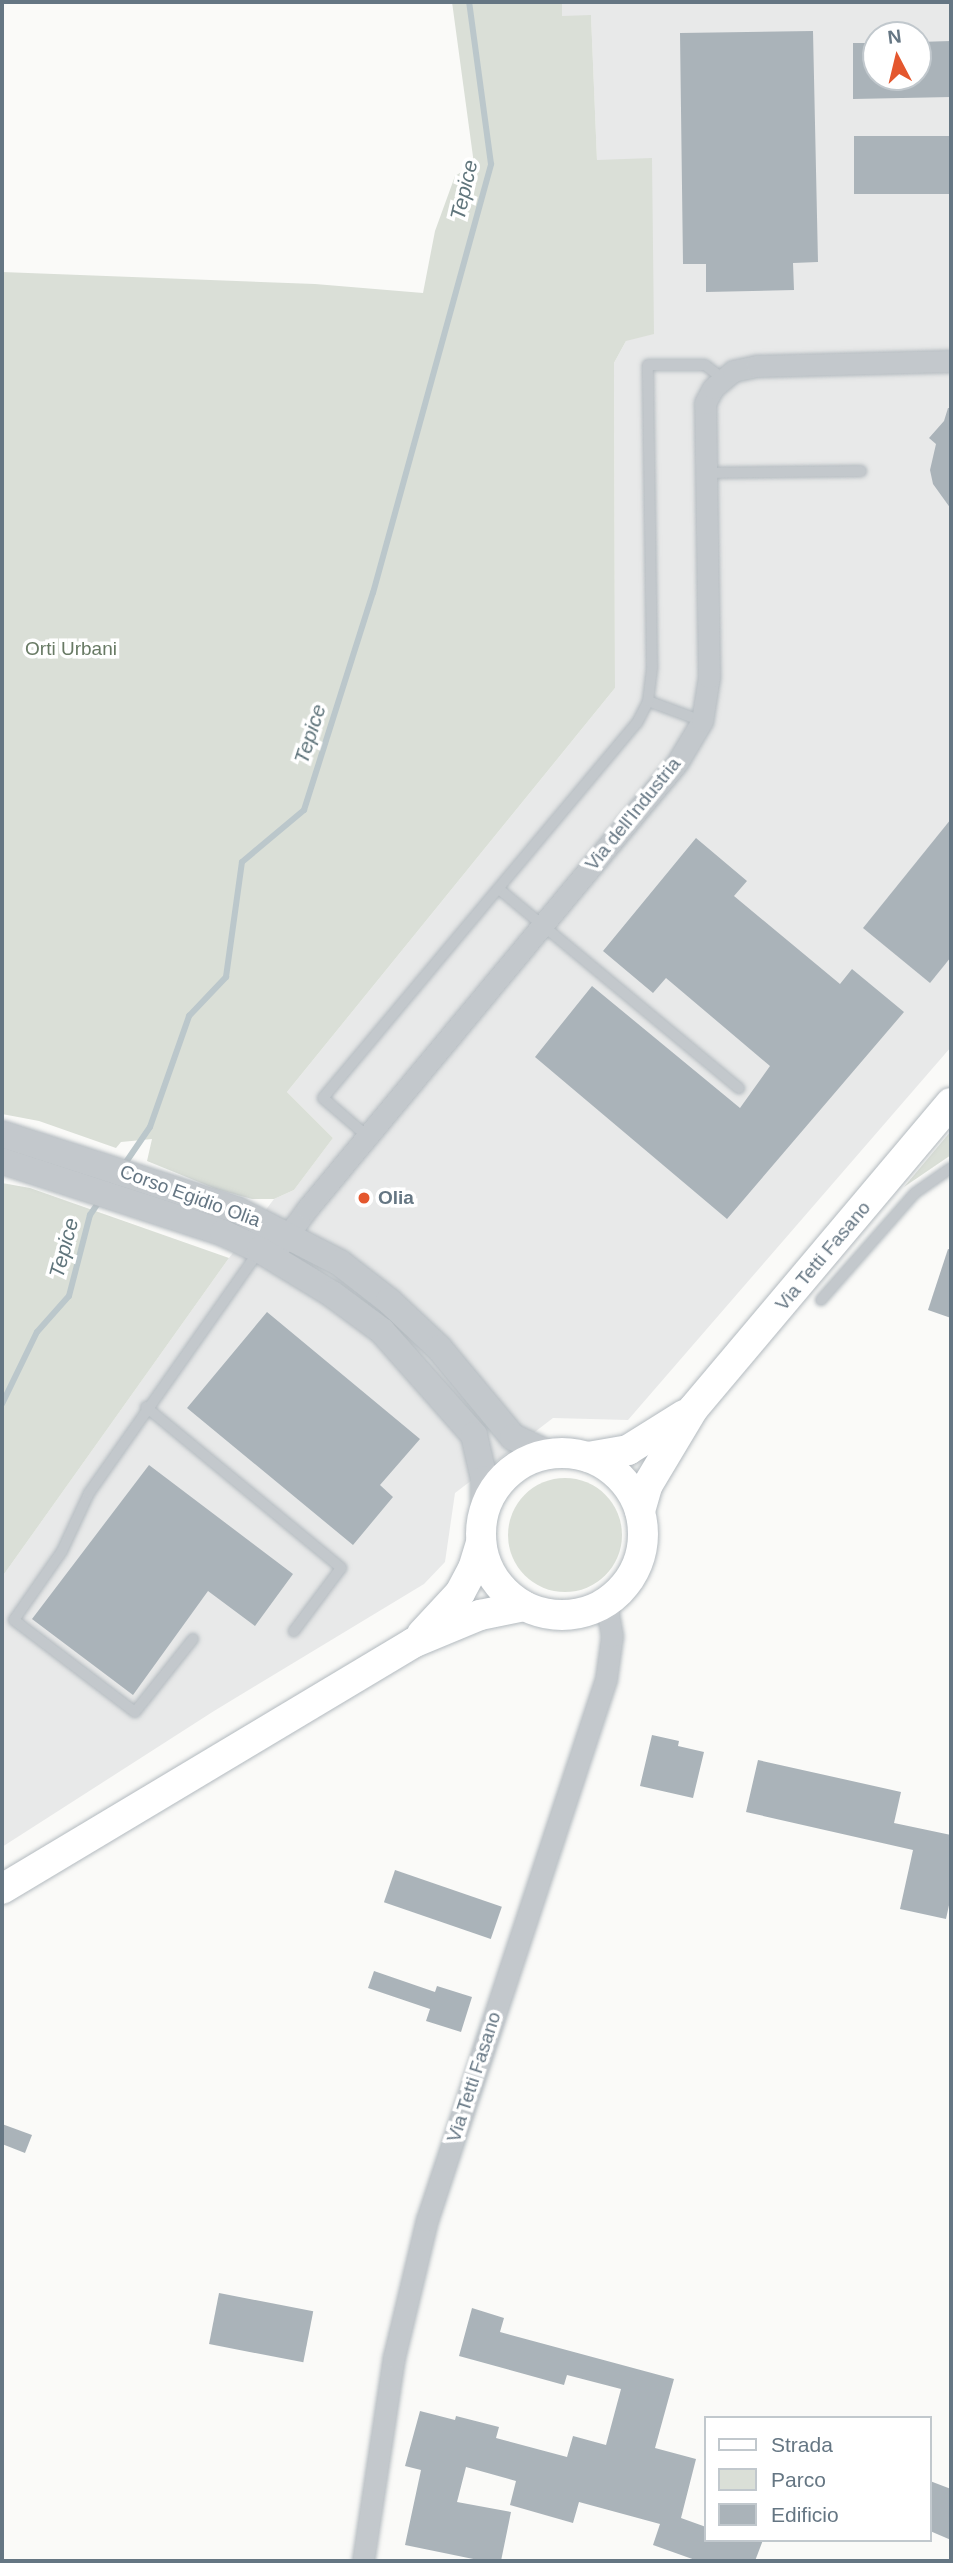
<!DOCTYPE html>
<style>
body{margin:0}
#map{position:relative;width:953px;height:2563px;overflow:hidden;background:#fafaf8;font-family:Helvetica,sans-serif}
div>[style]{position:absolute}
.built>*{inset:0;background:#e8e9e9}
.green>*{inset:0;background:#dadfd7}
.round{border-radius:50%}
.stream>*{height:6px;margin:-3px;padding:0 3px;transform-origin:3px;border-radius:3px;background:#bbc7cb}
.building>*{inset:0;background:#aab3b9;transform-origin:0 0}
.roads{filter:drop-shadow(0 0 2px #b3babf) drop-shadow(0 0 2px #b3babf)}
.service>*{height:10px;margin:-5px;padding:0 5px;transform-origin:5px;border-radius:5px;background:#c3c8cc}
.minor>*{height:21px;margin:-10.5px;padding:0 10.5px;transform-origin:10.5px;border-radius:10.5px;background:#c3c8cc}
.tertiary>*{height:26px;margin:-13px;padding:0 13px;transform-origin:13px;border-radius:13px;background:#c3c8cc}
.secondary>*{height:30px;margin:-15px;padding:0 15px;transform-origin:15px;border-radius:15px;background:#fff}
.secondary>.ring{margin:-15px;padding:0;box-sizing:content-box;background:none;border:30px solid #fff;border-radius:50%}
.dots>*{width:19px;height:19px;translate:-50% -50%;box-sizing:border-box;border:4px solid #fff;border-radius:50%}
span{translate:-50% -50%;white-space:nowrap;text-align:center;line-height:1.15;-webkit-text-stroke:7px #fff;paint-order:stroke}
.park-label{font-size:19px;color:#687a64}
.street-label{font-size:19px;color:#657683}
.poi-label{font-size:19px;color:#657683;font-weight:700}
.left{translate:0 -50%;text-align:left}
.water-label{font-size:21px;color:#60757c;font-style:italic}
.frame{position:absolute;inset:0;border:4px solid #657683;pointer-events:none}
.legend{position:absolute;left:704px;top:2416px;width:228px;height:126px;box-sizing:border-box;background:#fff;border:2px solid #c1c8cd;margin:0;padding:9px 12px;list-style:none;font-size:21px;color:#657683}
.legend li{display:flex;align-items:center;gap:14px;height:35px}
.legend b{width:35px;border:2px solid #c1c8cd}
.north{position:absolute;left:862px;top:21px;width:70px;height:70px;box-sizing:border-box;background:#fff;border:2px solid #c1c8cd;border-radius:50%;rotate:353deg;font-size:19px;font-weight:700;line-height:28px;text-align:center;color:#657683}
.north::after{content:'';display:block;margin:auto;width:24px;height:32px;background:#e4572e;clip-path:polygon(50% 0,100% 100%,50% 72%,0 100%)}
</style>
<div id="map">
<div class="built">
<i style="clip-path:polygon(evenodd,562px 2px,951px 2px,951px 1047px,628px 1420px,553px 1418px,455px 1493px,445px 1562px,424px 1584px,214px 1711px,2px 1847px,2px 1577px,229px 1258px,274px 1199px,294px 1190px,333px 1138px,287px 1092px,615px 688px,614px 363px,626px 341px,652px 159px,597px 161px,591px 16px,562px 17px,562px 2px,876px 35px,918px 35px,918px 77px,876px 77px,876px 35px)"></i>
</div>
<div class="green">
<i style="clip-path:polygon(452px 2px,562px 2px,562px 16px,591px 15px,597px 160px,652px 158px,654px 334px,626px 341px,614px 363px,615px 688px,287px 1092px,333px 1138px,294px 1190px,274px 1199px,252px 1199px,216px 1189px,147px 1161px,152px 1139px,121px 1142px,116px 1148px,39px 1121px,2px 1114px,2px 272px,315px 284px,423px 293px,435px 231px,455px 176px,474px 164px)"></i>
<i style="clip-path:polygon(951px 1131px,951px 1155px,904px 1187px)"></i>
<i style="clip-path:polygon(2px 1183px,30px 1188px,229px 1258px,2px 1577px)"></i>
<i class="round" style="left:508px;top:1478px;width:114px;height:114px"></i>
</div>
<div class="stream">
<i style="left:124px;top:1165px;width:46px;rotate:-55.6deg"></i>
<i style="left:150px;top:1127px;width:118px;rotate:-70.6deg"></i>
<i style="left:189px;top:1016px;width:54px;rotate:-46.5deg"></i>
<i style="left:226px;top:977px;width:116px;rotate:-82.1deg"></i>
<i style="left:242px;top:862px;width:81px;rotate:-40deg"></i>
<i style="left:304px;top:810px;width:228px;rotate:-72.4deg"></i>
<i style="left:373px;top:593px;width:445px;rotate:-74.6deg"></i>
<i style="left:491px;top:164px;width:163px;rotate:-97.7deg"></i>
<i style="left:2px;top:1404px;width:80px;rotate:-64.1deg"></i>
<i style="left:37px;top:1332px;width:48px;rotate:-48.4deg"></i>
<i style="left:69px;top:1296px;width:84px;rotate:-75.5deg"></i>
<i style="left:90px;top:1215px;width:18px;rotate:-56deg"></i>
</div>
<div class="building">
<i style="clip-path:polygon(813px 31px,818px 262px,793px 263px,794px 290px,706px 292px,706px 264px,683px 264px,680px 33px)"></i>
<i style="clip-path:polygon(951px 41px,951px 97px,853px 99px,853px 43px,876px 43px,876px 77px,918px 77px,918px 42px)"></i>
<i style="left:951px;top:136px;width:58px;height:97px;rotate:90deg"></i>
<i style="clip-path:polygon(948px 408px,951px 408px,951px 509px,933px 484px,930px 470px,936px 444px,929px 438px,944px 421px)"></i>
<i style="clip-path:polygon(951px 819px,951px 957px,930px 983px,863px 928px)"></i>
<i style="clip-path:polygon(696px 838px,747px 881px,734px 896px,840px 984px,852px 969px,904px 1012px,727px 1219px,535px 1057px,592px 986px,740px 1108px,770px 1066px,666px 978px,653px 993px,603px 951px)"></i>
<i style="clip-path:polygon(948px 1249px,951px 1250px,951px 1318px,928px 1310px)"></i>
<i style="clip-path:polygon(267px 1312px,420px 1439px,380px 1485px,393px 1497px,353px 1545px,187px 1408px)"></i>
<i style="clip-path:polygon(149px 1465px,293px 1574px,255px 1626px,208px 1591px,133px 1695px,32px 1619px)"></i>
<i style="clip-path:polygon(652px 1735px,679px 1741px,678px 1746px,704px 1752px,693px 1798px,640px 1786px)"></i>
<i style="clip-path:polygon(758px 1760px,901px 1792px,894px 1823px,951px 1835px,951px 1896px,946px 1919px,900px 1909px,913px 1850px,746px 1812px)"></i>
<i style="left:395px;top:1870px;width:113px;height:34px;rotate:19deg"></i>
<i style="clip-path:polygon(374px 1971px,435px 1992px,437px 1986px,472px 1997px,461px 2032px,426px 2021px,430px 2009px,368px 1988px)"></i>
<i style="clip-path:polygon(2px 2124px,32px 2135px,25px 2153px,2px 2144px)"></i>
<i style="left:219px;top:2293px;width:96px;height:52px;rotate:11deg"></i>
<i style="clip-path:polygon(472px 2308px,504px 2318px,500px 2332px,674px 2379px,655px 2448px,696px 2459px,681px 2518px,706px 2527px,706px 2540px,763px 2540px,755px 2561px,698px 2561px,653px 2545px,660px 2524px,579px 2502px,573px 2523px,510px 2505px,516px 2481px,466px 2467px,457px 2502px,511px 2512px,501px 2561px,483px 2561px,405px 2545px,421px 2470px,405px 2466px,420px 2411px,455px 2420px,456px 2416px,499px 2427px,496px 2438px,567px 2457px,573px 2436px,606px 2445px,621px 2389px,567px 2375px,564px 2385px,459px 2356px)"></i>
<i style="clip-path:polygon(930px 2481px,951px 2489px,951px 2540px,930px 2531px)"></i>
</div>
<div class="roads">
<div class="service">
<i style="left:706px;top:473px;width:155px;rotate:-0.7deg"></i>
<i style="left:648px;top:701px;width:58px;rotate:20.3deg"></i>
<i style="left:499px;top:889px;width:312px;rotate:39.7deg"></i>
<i style="left:367px;top:1136px;width:58px;rotate:-139.2deg"></i>
<i style="left:323px;top:1098px;width:489px;rotate:-50.1deg"></i>
<i style="left:637px;top:723px;width:25px;rotate:-63deg"></i>
<i style="left:648px;top:701px;width:35px;rotate:-83deg"></i>
<i style="left:652px;top:666px;width:301px;rotate:-90.8deg"></i>
<i style="left:648px;top:365px;width:57px"></i>
<i style="left:705px;top:365px;width:21px;rotate:37deg"></i>
<i style="left:821px;top:1300px;width:142px;rotate:-48.7deg"></i>
<i style="left:915px;top:1193px;width:44px;rotate:-34.8deg"></i>
<i style="left:146px;top:1407px;width:253px;rotate:39.5deg"></i>
<i style="left:341px;top:1568px;width:79px;rotate:126.7deg"></i>
<i style="left:193px;top:1639px;width:93px;rotate:128.5deg"></i>
<i style="left:135px;top:1712px;width:152px;rotate:-142.8deg"></i>
<i style="left:14px;top:1620px;width:84px;rotate:-55.2deg"></i>
<i style="left:62px;top:1551px;width:64px;rotate:-65deg"></i>
<i style="left:89px;top:1493px;width:297px;rotate:-54.9deg"></i>
</div>
<div class="minor">
<i style="left:279px;top:1247px;width:47px;rotate:-53.6deg"></i>
<i style="left:307px;top:1209px;width:579px;rotate:-50.32deg"></i>
<i style="left:677px;top:763px;width:49px;rotate:-59.2deg"></i>
<i style="left:702px;top:721px;width:45px;rotate:-81deg"></i>
<i style="left:709px;top:677px;width:274px;rotate:-90.8deg"></i>
<i style="left:705px;top:403px;width:17px;rotate:-62deg"></i>
<i style="left:713px;top:388px;width:26px;rotate:-40deg"></i>
<i style="left:733px;top:371px;width:25px;rotate:-12deg"></i>
<i style="left:757px;top:366px;width:194px;rotate:-1.5deg"></i>
<i style="left:363px;top:2561px;width:206px;rotate:-81.4deg"></i>
<i style="left:394px;top:2357px;width:141px;rotate:-76.5deg"></i>
<i style="left:427px;top:2220px;width:570px;rotate:-71.69deg"></i>
<i style="left:606px;top:1679px;width:43px;rotate:-82.1deg"></i>
<i style="left:612px;top:1636px;width:35px;rotate:-100deg"></i>
</div>
<div class="tertiary">
<i style="left:2px;top:1134px;width:247px;rotate:17.9deg"></i>
<i style="left:237px;top:1210px;width:116px;rotate:27.2deg"></i>
<i style="left:340px;top:1263px;width:62px;rotate:37.8deg"></i>
<i style="left:389px;top:1301px;width:69px;rotate:43.2deg"></i>
<i style="left:439px;top:1348px;width:116px;rotate:50.3deg"></i>
<i style="left:513px;top:1437px;width:40px;rotate:25deg"></i>
<i style="left:2px;top:1161px;width:232px;rotate:18deg"></i>
<i style="left:223px;top:1233px;width:41px;rotate:24.7deg"></i>
<i style="left:260px;top:1250px;width:84px;rotate:31.4deg"></i>
<i style="left:332px;top:1294px;width:62px;rotate:36.5deg"></i>
<i style="left:382px;top:1331px;width:139px;rotate:48.5deg"></i>
<i style="left:474px;top:1435px;width:45px;rotate:77.2deg"></i>
<i style="left:484px;top:1479px;width:30px;rotate:90deg"></i>
</div>
<div class="secondary">
<i class="ring" style="left:481px;top:1453px;width:132px;height:132px"></i>
<i style="left:588px;top:1457px;width:41px;rotate:-9.9deg"></i>
<i style="left:628px;top:1450px;width:66px;rotate:-32deg"></i>
<i style="left:640px;top:1511px;width:26px;rotate:-74deg"></i>
<i style="left:647px;top:1486px;width:90px;rotate:-59.1deg"></i>
<i style="left:693px;top:1409px;width:400px;rotate:-49.9deg"></i>
<i style="left:422px;top:1634px;width:56px;rotate:-47.2deg"></i>
<i style="left:460px;top:1593px;width:27px;rotate:-62deg"></i>
<i style="left:473px;top:1569px;width:28px;rotate:-73deg"></i>
<i style="left:2px;top:1889px;width:479px;rotate:-30.9deg"></i>
<i style="left:413px;top:1643px;width:73px;rotate:-22.7deg"></i>
<i style="left:480px;top:1615px;width:45px;rotate:-11.6deg"></i>
</div>
</div>
<div class="dots">
<i style="left:364px;top:1198px;background:#e4572e"></i>
</div>
<div class="park-label">
<span style="left:71px;top:649px">Orti Urbani</span>
</div>
<div class="street-label">
<span style="left:633px;top:814px;rotate:-51deg">Via dell'Industria</span>
<span style="left:190px;top:1196px;rotate:20deg">Corso Egidio Olia</span>
<span style="left:823px;top:1256px;rotate:-50deg">Via Tetti Fasano</span>
<span style="left:474px;top:2077px;rotate:-72deg">Via Tetti Fasano</span>
</div>
<div class="poi-label">
<span class="left" style="left:378px;top:1198px">Olia</span>
</div>
<div class="water-label">
<span style="left:464px;top:190px;rotate:-77deg">Tepice</span>
<span style="left:310px;top:734px;rotate:-72deg">Tepice</span>
<span style="left:64px;top:1248px;rotate:-75deg">Tepice</span>
</div>
<div class="frame"></div>
<ul class="legend">
<li><b style="height:9px;background:#fff"></b>Strada</li>
<li><b style="height:19px;background:#dadfd7"></b>Parco</li>
<li><b style="height:19px;background:#aab3b9"></b>Edificio</li>
</ul>
<div class="north">N</div>
</div>
